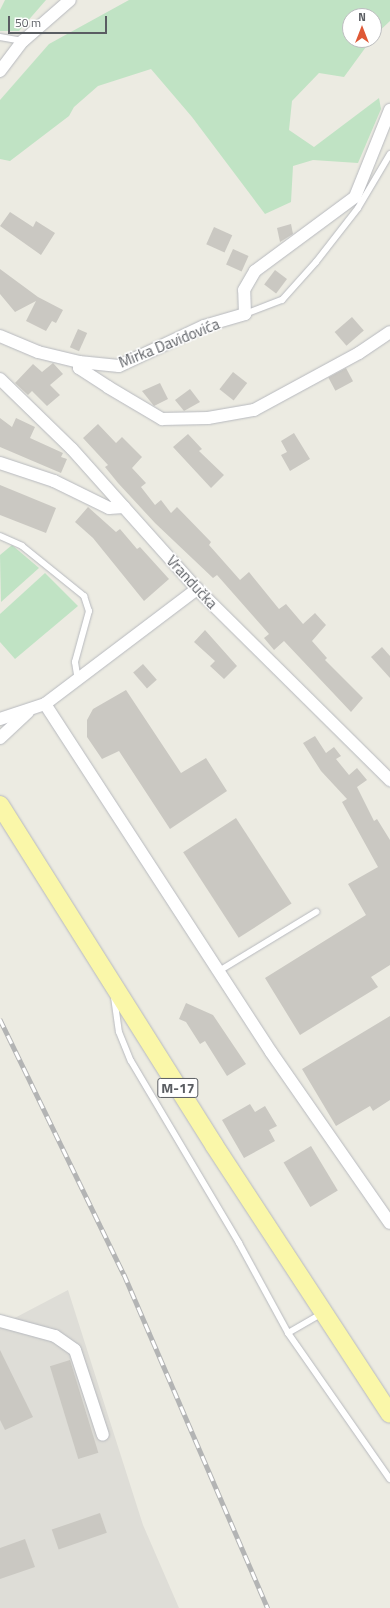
<!DOCTYPE html>
<meta charset="utf-8">
<style>
body{margin:0}
#map{position:relative;width:390px;height:1608px;overflow:hidden;background:#ecebe2;font-family:"Titillium Web",sans-serif}
div>[style]{position:absolute}
.industrial>*{inset:0;background:#deddd7}
.green>*{inset:0;background:#c0e3c4}
.building>*{inset:0;background:#cac8c2;transform-origin:0 0}
.roads{filter:drop-shadow(0 0 1px #b7b9be) drop-shadow(0 0 1px #b7b9be)}
.lane>*{height:6px;margin:-3px;padding:0 3px;transform-origin:3px;border-radius:3px;background:#fff}
.street>*{height:12px;margin:-6px;padding:0 6px;transform-origin:6px;border-radius:6px;background:#fff}
.primary>*{height:18px;margin:-9px;padding:0 9px;transform-origin:9px;border-radius:9px;background:#faf7a9}
.rail>*{height:4.5px;margin-top:-2.25px;transform-origin:0;background:repeating-linear-gradient(90deg,#fff 0 9px,#b3b4b4 0 18px);box-sizing:border-box;border-block:1px solid #b3b4b4}
span{translate:-50% -50%;white-space:nowrap;text-align:center;line-height:1.15;-webkit-text-stroke:3px #fff;paint-order:stroke}
.shield-label span{padding:1px 3px;background:#fff;border:1px solid;border-radius:3px;-webkit-text-stroke-width:0}
.shield-label{font-size:14px;color:#5a5d62;font-weight:700}
.street-label{font-size:15px;color:#5a5d62}
.north{position:absolute;left:342px;top:8px;width:40px;height:40px;box-sizing:border-box;background:#fff;border:1px solid #bdbec0;border-radius:50%;rotate:0deg;font-size:11px;font-weight:700;line-height:16px;text-align:center;color:#5a5d62}
.north::after{content:'';display:block;margin:auto;width:14px;height:18px;background:#df5836;clip-path:polygon(50% 0,100% 100%,50% 72%,0 100%)}
.scale{position:absolute;left:8px;top:16px;width:99px;height:18px;box-sizing:border-box;border:2px solid #5a5d62;border-top:0;padding-left:5px;font-size:12px;line-height:14px;white-space:nowrap;color:#5a5d62;-webkit-text-stroke:3px #fff;paint-order:stroke}
</style>
<div id="map">
<div class="industrial">
<i style="clip-path:polygon(68px 1290px,143px 1525px,179px 1608px,0 1608px,0 1321px,7px 1322px)"></i>
</div>
<div class="green">
<i style="clip-path:polygon(5px 0,46px 0,19px 31px,0 31px,0 10px)"></i>
<i style="clip-path:polygon(129px 0,390px 0,390px 21px,374px 36px,374px 16px,350px 16px,350px 40px,371px 40px,344px 77px,319px 73px,292px 101px,289px 130px,314px 147px,379px 98px,381px 109px,358px 163px,313px 160px,293px 166px,291px 202px,265px 214px,192px 117px,151px 69px,98px 86px,74px 107px,69px 116px,10px 161px,0 159px,0 100px,49px 44px)"></i>
<i style="clip-path:polygon(12px 545px,39px 568px,1px 602px,0 555px)"></i>
<i style="clip-path:polygon(45px 573px,78px 606px,15px 659px,0 642px,0 614px)"></i>
</div>
<div class="building">
<i style="clip-path:polygon(10px 212px,33px 227px,36px 221px,55px 233px,41px 255px,0 226px)"></i>
<i style="clip-path:polygon(291px 224px,293px 234px,280px 242px,277px 228px)"></i>
<i style="left:214px;top:227px;width:20px;height:19px;rotate:24deg"></i>
<i style="left:233px;top:249px;width:17px;height:17px;rotate:24deg"></i>
<i style="clip-path:polygon(0 269px,38px 297px,63px 310px,56px 323px,52px 321px,46px 331px,26px 321px,36px 301px,15px 312px,0 294px)"></i>
<i style="left:275px;top:270px;width:15px;height:18px;rotate:37deg"></i>
<i style="left:352px;top:317px;width:18px;height:23px;rotate:49deg"></i>
<i style="left:78px;top:329px;width:10px;height:20px;rotate:24deg"></i>
<i style="clip-path:polygon(53px 363px,63px 374px,50px 385px,60px 395px,47px 406px,32px 391px,28px 395px,15px 383px,33px 364px,42px 372px)"></i>
<i style="left:346px;top:368px;width:15px;height:20px;rotate:62deg"></i>
<i style="left:233px;top:372px;width:18px;height:22px;rotate:38deg"></i>
<i style="clip-path:polygon(160px 383px,168px 399px,154px 406px,142px 391px)"></i>
<i style="clip-path:polygon(190px 389px,200px 402px,184px 411px,175px 400px)"></i>
<i style="clip-path:polygon(0 418px,12px 427px,16px 418px,35px 427px,30px 438px,63px 453px,61px 457px,67px 459px,61px 473px,0 447px)"></i>
<i style="clip-path:polygon(98px 424px,116px 443px,122px 437px,142px 457px,132px 468px,146px 483px,141px 487px,155px 505px,161px 500px,171px 513px,177px 507px,211px 542px,209px 545px,240px 580px,249px 572px,279px 609px,286px 604px,303px 624px,315px 613px,326px 625px,312px 641px,327px 658px,325px 660px,363px 698px,351px 712px,284px 641px,274px 650px,264px 638px,269px 634px,217px 575px,213px 578px,155px 523px,118px 483px,105px 467px,108px 465px,83px 438px)"></i>
<i style="clip-path:polygon(294px 433px,310px 459px,290px 471px,281px 455px,287px 452px,281px 441px)"></i>
<i style="clip-path:polygon(188px 434px,202px 449px,199px 451px,224px 475px,211px 488px,173px 447px)"></i>
<i style="clip-path:polygon(0 485px,56px 508px,46px 533px,0 515px)"></i>
<i style="clip-path:polygon(88px 507px,116px 532px,120px 529px,137px 549px,140px 547px,169px 579px,144px 601px,93px 538px,75px 522px)"></i>
<i style="clip-path:polygon(205px 630px,237px 666px,224px 679px,210px 666px,215px 661px,194px 642px)"></i>
<i style="clip-path:polygon(382px 647px,390px 656px,390px 678px,371px 657px)"></i>
<i style="left:143px;top:664px;width:21px;height:13px;rotate:49deg"></i>
<i style="clip-path:polygon(126px 690px,181px 773px,206px 758px,227px 791px,170px 829px,119px 751px,102px 759px,87px 737px,87px 720px,93px 709px)"></i>
<i style="clip-path:polygon(315px 736px,326px 753px,334px 747px,341px 756px,336px 759px,349px 775px,357px 768px,367px 780px,357px 787px,374px 821px,377px 819px,390px 840px,390px 965px,371px 977px,378px 987px,300px 1035px,265px 978px,366px 915px,348px 884px,378px 867px,342px 802px,347px 799px,321px 771px,303px 743px)"></i>
<i style="left:236px;top:818px;width:102px;height:63px;rotate:57deg"></i>
<i style="clip-path:polygon(186px 1003px,213px 1015px,246px 1064px,227px 1076px,205px 1041px,200px 1044px,186px 1022px,179px 1019px)"></i>
<i style="clip-path:polygon(390px 1016px,390px 1100px,373px 1111px,370px 1106px,336px 1126px,302px 1069px)"></i>
<i style="clip-path:polygon(250px 1104px,255px 1112px,265px 1106px,277px 1126px,269px 1130px,275px 1141px,244px 1158px,222px 1120px)"></i>
<i style="left:311px;top:1146px;width:52px;height:32px;rotate:59deg"></i>
<i style="clip-path:polygon(0 1350px,33px 1417px,5px 1430px,0 1420px)"></i>
<i style="left:70px;top:1360px;width:97px;height:21px;rotate:73deg"></i>
<i style="left:100px;top:1513px;width:21px;height:51px;rotate:71deg"></i>
<i style="clip-path:polygon(25px 1539px,35px 1567px,0 1579px,0 1548px)"></i>
</div>
<div class="roads">
<div class="lane">
<i style="left:0;top:37px;width:23px;rotate:10deg"></i>
<i style="left:245px;top:314px;width:40px;rotate:-21deg"></i>
<i style="left:282px;top:300px;width:51px;rotate:-48.2deg"></i>
<i style="left:316px;top:262px;width:68px;rotate:-52.1deg"></i>
<i style="left:358px;top:208px;width:63px;rotate:-59.3deg"></i>
<i style="left:0;top:536px;width:24px;rotate:24deg"></i>
<i style="left:22px;top:546px;width:80px;rotate:38.9deg"></i>
<i style="left:84px;top:596px;width:16px;rotate:72deg"></i>
<i style="left:89px;top:611px;width:53px;rotate:105.4deg"></i>
<i style="left:75px;top:662px;width:18px;rotate:81deg"></i>
<i style="left:219px;top:971px;width:114px;rotate:-31.3deg"></i>
<i style="left:114px;top:997px;width:35px;rotate:82deg"></i>
<i style="left:119px;top:1032px;width:31px;rotate:68deg"></i>
<i style="left:131px;top:1061px;width:212px;rotate:59.3deg"></i>
<i style="left:239px;top:1243px;width:102px;rotate:61.4deg"></i>
<i style="left:288px;top:1333px;width:178px;rotate:55.1deg"></i>
<i style="left:288px;top:1333px;width:38px;rotate:-30deg"></i>
</div>
<div class="street">
<i style="left:0;top:71px;width:38px;rotate:-53deg"></i>
<i style="left:23px;top:41px;width:62px;rotate:-41.1deg"></i>
<i style="left:0;top:336px;width:41px;rotate:22.8deg"></i>
<i style="left:38px;top:352px;width:42px;rotate:13.7deg"></i>
<i style="left:79px;top:362px;width:40px;rotate:5.7deg"></i>
<i style="left:119px;top:366px;width:94px;rotate:-25.2deg"></i>
<i style="left:204px;top:326px;width:43px;rotate:-16.3deg"></i>
<i style="left:245px;top:314px;width:24px;rotate:-92deg"></i>
<i style="left:244px;top:290px;width:22px;rotate:-60deg"></i>
<i style="left:255px;top:271px;width:124px;rotate:-36.5deg"></i>
<i style="left:355px;top:197px;width:94px;rotate:-68.1deg"></i>
<i style="left:79px;top:362px;width:6px;rotate:90deg"></i>
<i style="left:79px;top:368px;width:35px;rotate:33deg"></i>
<i style="left:108px;top:387px;width:63px;rotate:30.7deg"></i>
<i style="left:162px;top:419px;width:46px;rotate:-1.2deg"></i>
<i style="left:208px;top:418px;width:47px;rotate:-9.9deg"></i>
<i style="left:254px;top:410px;width:119px;rotate:-28.5deg"></i>
<i style="left:359px;top:353px;width:37px;rotate:-34deg"></i>
<i style="left:0;top:379px;width:100px;rotate:44.2deg"></i>
<i style="left:72px;top:449px;width:188px;rotate:48.2deg"></i>
<i style="left:197px;top:589px;width:272px;rotate:44.7deg"></i>
<i style="left:0;top:463px;width:57px;rotate:18.4deg"></i>
<i style="left:54px;top:481px;width:61px;rotate:26.1deg"></i>
<i style="left:109px;top:508px;width:15px;rotate:-4deg"></i>
<i style="left:45px;top:704px;width:415px;rotate:57deg"></i>
<i style="left:271px;top:1052px;width:208px;rotate:55.2deg"></i>
<i style="left:0;top:719px;width:47px;rotate:-18.4deg"></i>
<i style="left:45px;top:704px;width:191px;rotate:-37.1deg"></i>
<i style="left:0;top:738px;width:38px;rotate:-43deg"></i>
<i style="left:0;top:1321px;width:57px;rotate:15.3deg"></i>
<i style="left:55px;top:1336px;width:24px;rotate:35deg"></i>
<i style="left:75px;top:1350px;width:89px;rotate:71.8deg"></i>
</div>
<div class="primary">
<i style="left:0;top:805px;width:402px;rotate:57.8deg"></i>
<i style="left:214px;top:1145px;width:321px;rotate:56.8deg"></i>
</div>
</div>
<div class="rail">
<i style="left:0;top:1019px;width:284px;rotate:64.1deg"></i>
<i style="left:124px;top:1274px;width:364px;rotate:66.7deg"></i>
</div>
<div class="shield-label">
<span style="left:178px;top:1088px">M-17</span>
</div>
<div class="street-label">
<span style="left:169px;top:343px;rotate:-22deg">Mirka Davidovića</span>
<span style="left:192px;top:582px;rotate:47deg">Vrandučka</span>
</div>
<div class="north">N</div>
<div class="scale">50 m</div>
</div>
